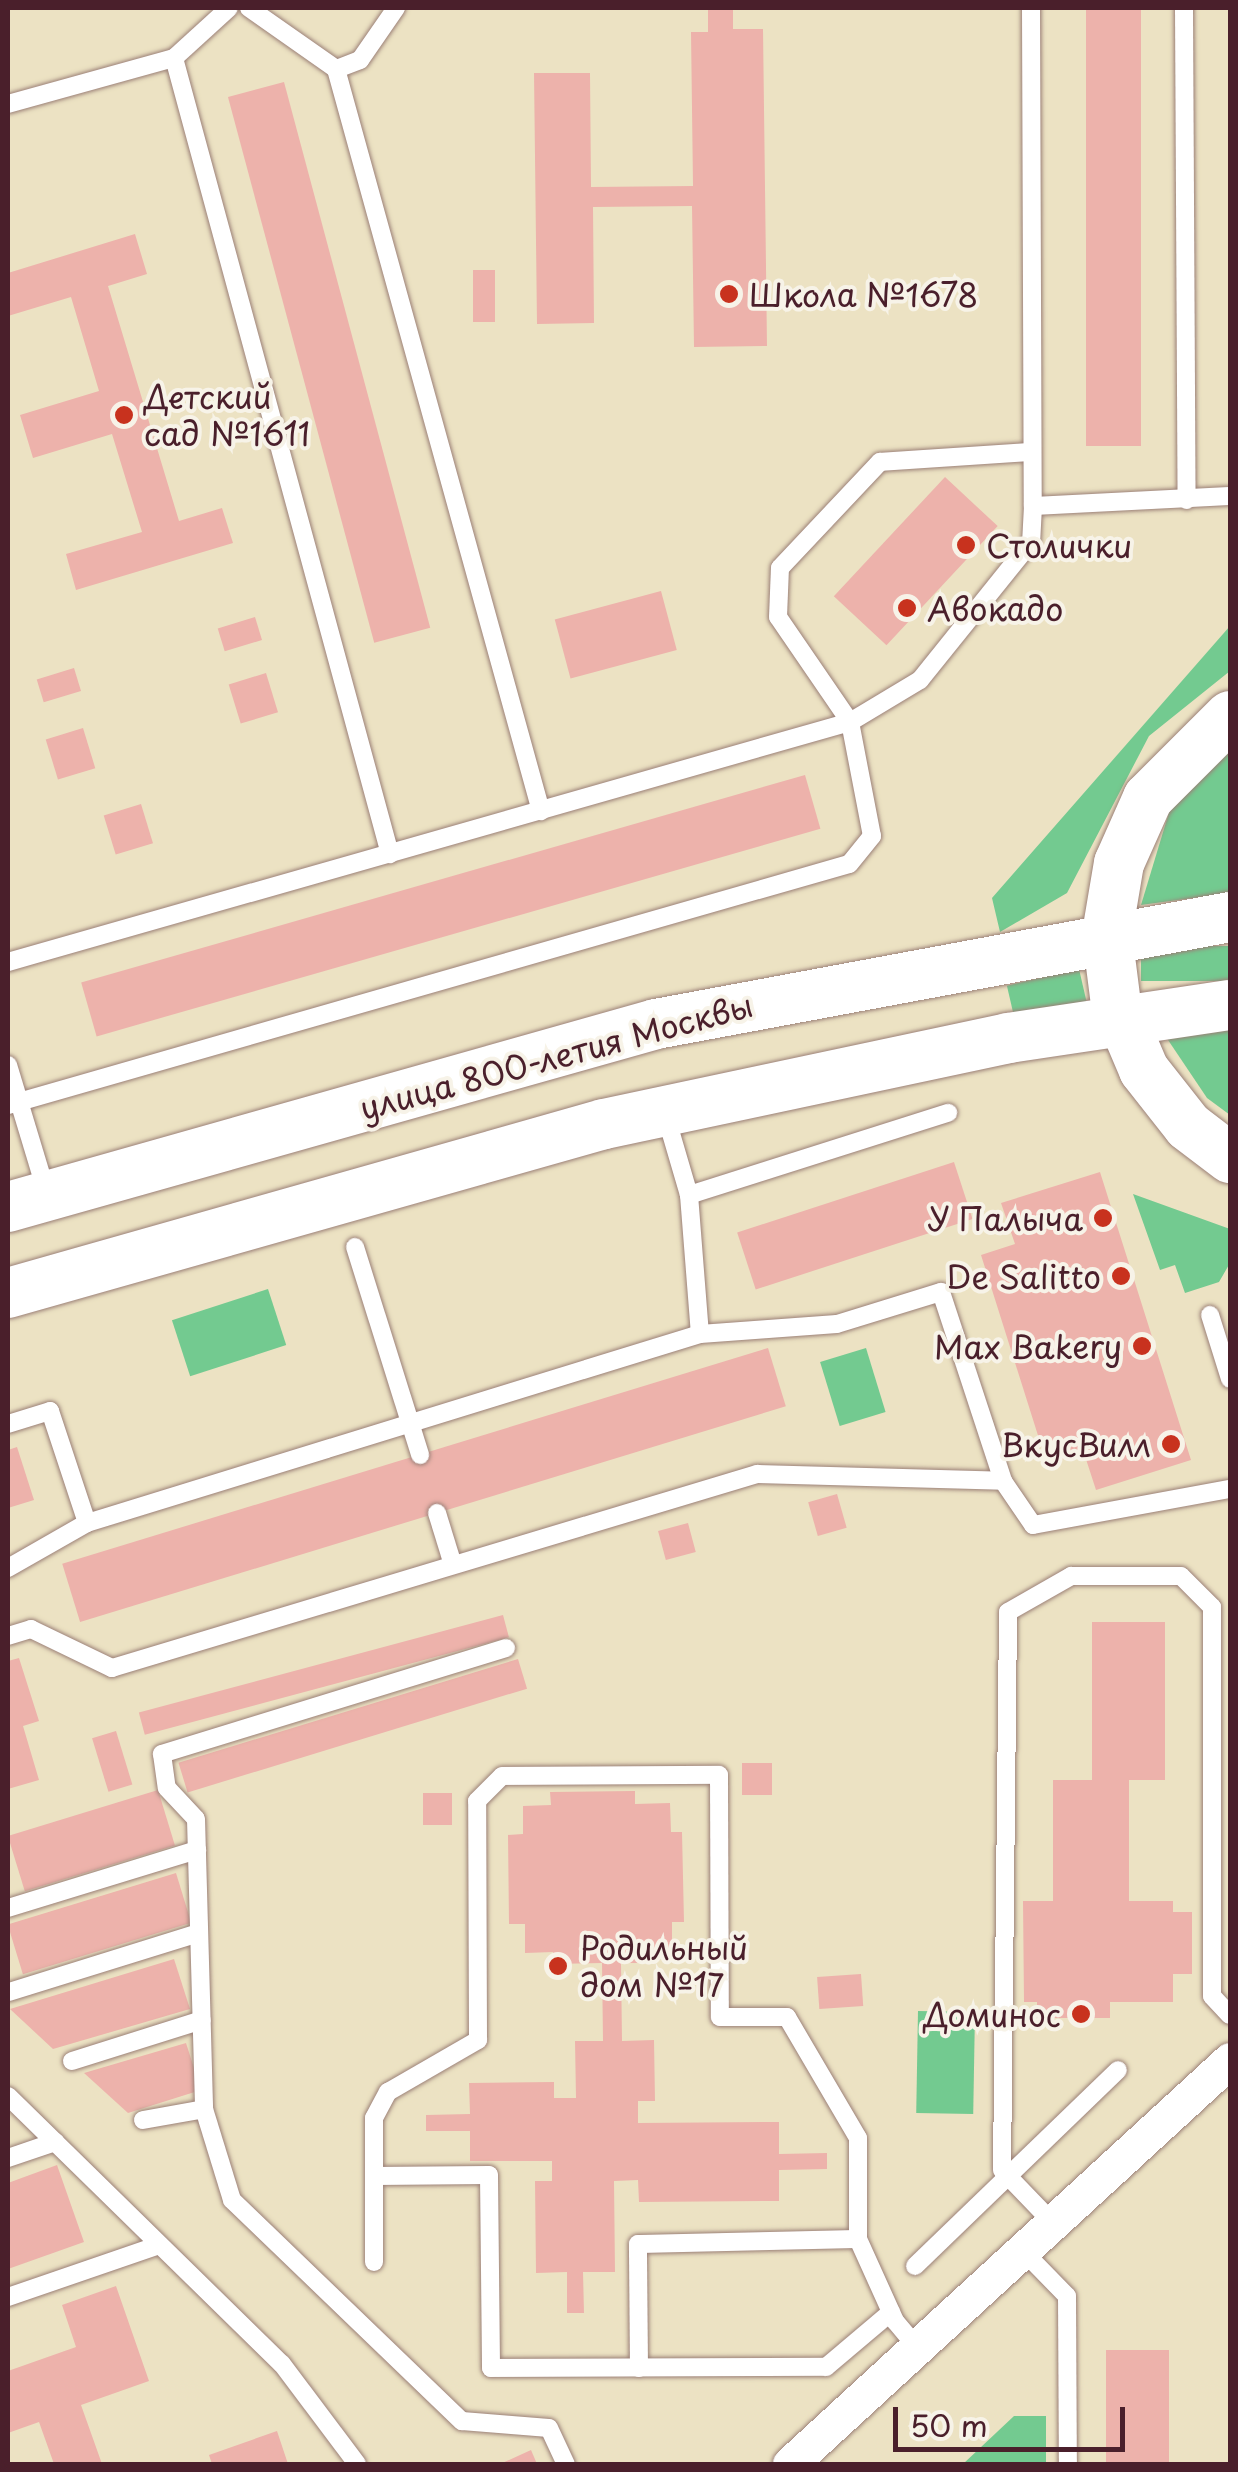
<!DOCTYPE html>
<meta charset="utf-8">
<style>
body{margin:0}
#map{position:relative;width:1238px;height:2472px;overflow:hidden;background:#ece2c3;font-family:"Playpen Sans",sans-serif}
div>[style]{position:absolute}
.green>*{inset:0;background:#73ca90;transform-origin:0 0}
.building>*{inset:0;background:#edb2ab;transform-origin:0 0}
.roads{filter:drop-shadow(0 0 2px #9b8077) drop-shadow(0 0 2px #9b8077)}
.lane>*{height:18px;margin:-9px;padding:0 9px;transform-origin:9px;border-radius:9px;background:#fff}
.street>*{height:35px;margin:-17.5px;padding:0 17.5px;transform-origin:17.5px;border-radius:17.5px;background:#fff}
.secondary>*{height:50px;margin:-25px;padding:0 25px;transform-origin:25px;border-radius:25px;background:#fff}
.dots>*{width:28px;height:28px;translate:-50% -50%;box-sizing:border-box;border:5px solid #f7f3e8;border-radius:50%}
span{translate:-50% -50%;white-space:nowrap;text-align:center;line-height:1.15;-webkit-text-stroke:8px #f7f3e8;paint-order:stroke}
.poi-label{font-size:32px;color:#4a1f2b}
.left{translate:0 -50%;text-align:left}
.right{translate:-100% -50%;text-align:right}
.street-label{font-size:32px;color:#4a1f2b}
.frame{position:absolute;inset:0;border:10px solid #4a1f2b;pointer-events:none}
.scale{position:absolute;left:893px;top:2407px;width:232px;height:45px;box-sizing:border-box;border:5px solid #4a1f2b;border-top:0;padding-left:12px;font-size:30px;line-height:35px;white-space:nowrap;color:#4a1f2b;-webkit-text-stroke:8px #f7f3e8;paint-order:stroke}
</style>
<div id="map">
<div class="green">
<i style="clip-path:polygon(1230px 626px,1230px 671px,1149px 736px,1067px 893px,1000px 932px,992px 898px)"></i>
<i style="clip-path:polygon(1230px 741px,1230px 893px,1141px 905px,1170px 809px)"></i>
<i style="left:1230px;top:946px;width:35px;height:89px;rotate:90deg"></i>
<i style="left:1079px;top:969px;width:36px;height:74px;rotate:77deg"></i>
<i style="clip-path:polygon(1230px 1023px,1230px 1115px,1207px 1098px,1164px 1034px)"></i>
<i style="clip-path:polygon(1133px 1194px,1230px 1229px,1230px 1263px,1219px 1282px,1185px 1293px,1175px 1265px,1160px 1270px)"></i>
<i style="left:268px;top:1289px;width:59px;height:101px;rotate:72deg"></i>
<i style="left:866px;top:1348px;width:67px;height:48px;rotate:73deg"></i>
<i style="left:918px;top:2011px;width:57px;height:102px;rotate:1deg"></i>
<i style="clip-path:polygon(1014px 2416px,1046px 2416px,1046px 2464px,963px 2464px)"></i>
</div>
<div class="building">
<i style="clip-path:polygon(708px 8px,733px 8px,733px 29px,763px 29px,767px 346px,694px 347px,692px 206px,593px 207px,594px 323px,537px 324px,534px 73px,590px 73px,591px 187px,693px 186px,691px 32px,708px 32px)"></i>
<i style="left:1086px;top:8px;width:55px;height:438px"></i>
<i style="left:284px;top:82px;width:565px;height:58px;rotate:75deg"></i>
<i style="clip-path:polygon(135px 234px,147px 274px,108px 286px,179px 521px,222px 508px,233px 543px,76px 590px,66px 554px,142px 532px,112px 434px,33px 458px,20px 415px,99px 391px,71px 297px,8px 316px,8px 273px)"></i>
<i style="left:473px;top:270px;width:22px;height:52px"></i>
<i style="left:945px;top:477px;width:72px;height:163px;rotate:43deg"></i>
<i style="left:661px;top:591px;width:61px;height:110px;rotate:75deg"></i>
<i style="left:255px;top:617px;width:24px;height:39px;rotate:73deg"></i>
<i style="left:74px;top:668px;width:24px;height:39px;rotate:73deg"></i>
<i style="left:266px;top:673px;width:41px;height:39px;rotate:73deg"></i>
<i style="left:83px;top:728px;width:42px;height:39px;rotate:73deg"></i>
<i style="left:805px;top:775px;width:56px;height:753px;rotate:74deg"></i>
<i style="left:141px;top:804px;width:41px;height:39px;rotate:73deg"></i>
<i style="left:954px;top:1162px;width:60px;height:228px;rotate:72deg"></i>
<i style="clip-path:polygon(1100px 1172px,1191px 1460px,1096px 1490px,1084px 1453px,1047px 1464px,981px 1255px,1015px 1244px,1001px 1203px)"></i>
<i style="left:768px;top:1348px;width:61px;height:738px;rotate:73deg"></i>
<i style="clip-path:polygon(17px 1447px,34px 1500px,8px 1508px,8px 1450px)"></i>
<i style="left:837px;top:1494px;width:35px;height:30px;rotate:74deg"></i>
<i style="left:688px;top:1523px;width:30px;height:31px;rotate:75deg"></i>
<i style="left:503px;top:1615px;width:23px;height:377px;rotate:75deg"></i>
<i style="clip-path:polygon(1092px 1622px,1165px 1622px,1165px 1780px,1129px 1780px,1129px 1901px,1173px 1901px,1173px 1912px,1192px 1912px,1192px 1974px,1173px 1974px,1173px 2002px,1110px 2002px,1110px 2018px,1037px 2018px,1037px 2002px,1024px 2002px,1023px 1901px,1053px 1901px,1053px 1780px,1092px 1780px)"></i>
<i style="clip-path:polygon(19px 1658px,39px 1721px,23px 1726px,39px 1780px,8px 1789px,8px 1661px)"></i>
<i style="left:518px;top:1659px;width:31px;height:355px;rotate:73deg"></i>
<i style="left:116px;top:1731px;width:56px;height:25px;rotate:73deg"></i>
<i style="left:742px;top:1763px;width:30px;height:32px"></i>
<i style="left:158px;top:1790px;width:58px;height:157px;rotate:73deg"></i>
<i style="clip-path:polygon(635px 1791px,635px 1804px,670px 1803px,671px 1832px,682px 1832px,684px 1922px,672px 1922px,672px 1951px,637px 1951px,638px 1963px,621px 1963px,622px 2041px,654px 2040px,655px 2101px,638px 2101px,638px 2123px,779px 2122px,779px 2154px,827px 2153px,827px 2169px,779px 2170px,779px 2201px,639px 2202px,638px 2180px,614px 2181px,615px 2272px,583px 2272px,584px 2313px,567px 2313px,567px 2272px,536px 2273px,535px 2181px,552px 2181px,552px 2161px,470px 2161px,470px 2131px,426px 2131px,426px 2115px,470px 2114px,469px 2083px,554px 2082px,554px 2098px,576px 2098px,575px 2041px,603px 2041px,602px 1963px,553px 1964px,553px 1952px,525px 1953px,525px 1924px,509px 1924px,508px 1835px,523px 1834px,523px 1806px,551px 1805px,550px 1792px)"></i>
<i style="left:423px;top:1793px;width:29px;height:32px"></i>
<i style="left:176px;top:1873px;width:52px;height:176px;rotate:73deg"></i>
<i style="clip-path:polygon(174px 1959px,190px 2009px,53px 2049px,10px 2009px)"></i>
<i style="left:861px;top:1974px;width:32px;height:44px;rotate:86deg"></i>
<i style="clip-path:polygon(186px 2043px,201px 2090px,128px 2113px,84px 2073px)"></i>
<i style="clip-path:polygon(57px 2165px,84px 2242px,8px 2269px,8px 2183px)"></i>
<i style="clip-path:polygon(116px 2286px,149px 2381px,81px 2405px,102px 2464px,54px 2464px,39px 2422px,8px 2433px,8px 2371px,76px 2347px,62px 2305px)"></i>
<i style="left:1169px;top:2350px;width:114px;height:63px;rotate:90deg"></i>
<i style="clip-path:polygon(277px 2431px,288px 2464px,212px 2464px,209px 2455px)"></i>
<i style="clip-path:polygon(531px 2450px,537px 2464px,500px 2464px)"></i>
</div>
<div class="roads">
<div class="lane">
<i style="left:249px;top:8px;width:106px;rotate:35deg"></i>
<i style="left:396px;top:8px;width:63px;rotate:124.7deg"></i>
<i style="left:360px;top:60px;width:26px;rotate:159deg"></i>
<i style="left:336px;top:69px;width:770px;rotate:74.56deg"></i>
<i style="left:1031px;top:8px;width:498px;rotate:89.8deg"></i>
<i style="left:1033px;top:506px;width:36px;rotate:93deg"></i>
<i style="left:1031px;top:542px;width:177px;rotate:128.8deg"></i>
<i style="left:920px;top:680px;width:82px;rotate:149deg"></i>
<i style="left:850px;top:722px;width:127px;rotate:-124.4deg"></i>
<i style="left:778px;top:617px;width:49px;rotate:-87.7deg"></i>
<i style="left:780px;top:568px;width:146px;rotate:-46.7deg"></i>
<i style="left:880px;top:462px;width:152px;rotate:-3.8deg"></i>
<i style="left:1184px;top:8px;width:492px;rotate:89.7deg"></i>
<i style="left:174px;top:58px;width:825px;rotate:74.82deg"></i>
<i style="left:8px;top:104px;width:172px;rotate:-15.5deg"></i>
<i style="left:174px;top:58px;width:74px;rotate:-42.3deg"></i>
<i style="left:1033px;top:506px;width:197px;rotate:-2.9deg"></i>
<i style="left:8px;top:962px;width:876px;rotate:-15.91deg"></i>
<i style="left:850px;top:722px;width:116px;rotate:79.1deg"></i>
<i style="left:872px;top:836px;width:36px;rotate:129deg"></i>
<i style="left:849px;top:864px;width:875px;rotate:164.01deg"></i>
<i style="left:8px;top:1065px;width:135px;rotate:73.2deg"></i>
<i style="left:665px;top:1113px;width:85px;rotate:73.7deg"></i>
<i style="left:689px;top:1195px;width:139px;rotate:85.5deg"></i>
<i style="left:700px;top:1334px;width:137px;rotate:-4.2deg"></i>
<i style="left:837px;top:1324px;width:109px;rotate:-17.1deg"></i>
<i style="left:941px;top:1292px;width:199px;rotate:71.8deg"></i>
<i style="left:689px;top:1195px;width:272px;rotate:-17.6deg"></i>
<i style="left:355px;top:1247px;width:218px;rotate:72.6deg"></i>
<i style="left:1210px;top:1315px;width:67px;rotate:72.6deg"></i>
<i style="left:8px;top:1424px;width:44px;rotate:-17.2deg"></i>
<i style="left:50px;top:1411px;width:118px;rotate:71.7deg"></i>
<i style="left:437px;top:1513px;width:54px;rotate:72.9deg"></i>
<i style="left:8px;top:1568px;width:91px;rotate:-29.7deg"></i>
<i style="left:87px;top:1523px;width:641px;rotate:-17.14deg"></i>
<i style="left:8px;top:1636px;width:24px;rotate:-17deg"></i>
<i style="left:31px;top:1629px;width:90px;rotate:25.7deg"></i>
<i style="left:112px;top:1668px;width:674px;rotate:-16.74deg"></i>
<i style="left:757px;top:1474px;width:246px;rotate:1.6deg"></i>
<i style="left:1003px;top:1481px;width:53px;rotate:55.7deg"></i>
<i style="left:1033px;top:1525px;width:200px;rotate:-10.4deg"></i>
<i style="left:506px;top:1648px;width:360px;rotate:162.9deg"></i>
<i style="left:162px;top:1754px;width:34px;rotate:82deg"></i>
<i style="left:167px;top:1788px;width:42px;rotate:46.9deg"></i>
<i style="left:196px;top:1819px;width:290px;rotate:88.4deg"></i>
<i style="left:204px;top:2109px;width:95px;rotate:72.9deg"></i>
<i style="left:232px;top:2200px;width:319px;rotate:43.9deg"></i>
<i style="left:462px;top:2421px;width:87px;rotate:4.6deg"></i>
<i style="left:549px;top:2428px;width:40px;rotate:65deg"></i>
<i style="left:8px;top:1908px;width:198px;rotate:-17.1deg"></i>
<i style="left:9px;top:1992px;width:199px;rotate:-17.3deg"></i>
<i style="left:72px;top:2061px;width:136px;rotate:-17.5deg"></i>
<i style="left:8px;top:2096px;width:383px;rotate:44.4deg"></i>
<i style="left:282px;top:2364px;width:125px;rotate:53.1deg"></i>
<i style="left:143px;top:2120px;width:62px;rotate:-10.2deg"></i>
<i style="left:8px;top:2158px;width:50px;rotate:-18.8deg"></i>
<i style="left:374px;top:2176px;width:115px;rotate:-0.5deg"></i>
<i style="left:489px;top:2175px;width:193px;rotate:89.4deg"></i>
<i style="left:491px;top:2368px;width:335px;rotate:-0.2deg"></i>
<i style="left:826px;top:2367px;width:85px;rotate:-40.2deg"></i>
<i style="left:1055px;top:2225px;width:76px;rotate:-133.9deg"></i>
<i style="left:1002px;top:2170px;width:558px;rotate:-89.38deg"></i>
<i style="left:1008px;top:1612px;width:73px;rotate:-29.7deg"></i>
<i style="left:1071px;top:1576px;width:110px"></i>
<i style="left:1181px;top:1576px;width:44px;rotate:45deg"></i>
<i style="left:1212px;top:1607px;width:389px;rotate:90deg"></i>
<i style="left:1212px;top:1996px;width:26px;rotate:47deg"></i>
<i style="left:1025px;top:2253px;width:60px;rotate:45.7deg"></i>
<i style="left:1067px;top:2296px;width:168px;rotate:89.7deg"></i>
<i style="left:374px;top:2262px;width:144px;rotate:-90deg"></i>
<i style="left:374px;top:2118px;width:30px;rotate:-62deg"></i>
<i style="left:388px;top:2092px;width:104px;rotate:-30deg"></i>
<i style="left:478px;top:2040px;width:239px;rotate:-90.2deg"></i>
<i style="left:477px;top:1801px;width:35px;rotate:-45deg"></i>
<i style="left:502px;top:1776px;width:217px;rotate:-0.3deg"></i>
<i style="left:719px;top:1775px;width:242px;rotate:89.8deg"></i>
<i style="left:720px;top:2017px;width:67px"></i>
<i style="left:787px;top:2017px;width:140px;rotate:59.6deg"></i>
<i style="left:858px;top:2138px;width:101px;rotate:90deg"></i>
<i style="left:858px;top:2239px;width:90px;rotate:65.7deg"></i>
<i style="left:895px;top:2321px;width:38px;rotate:50deg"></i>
<i style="left:915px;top:2266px;width:282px;rotate:-44deg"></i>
<i style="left:8px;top:2297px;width:160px;rotate:-19deg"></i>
<i style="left:639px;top:2368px;width:124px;rotate:-90.5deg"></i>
<i style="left:638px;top:2244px;width:220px;rotate:-1.3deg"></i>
</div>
<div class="street">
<i style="left:790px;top:2464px;width:597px;rotate:-42.56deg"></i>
</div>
<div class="secondary">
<i style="left:1230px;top:716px;width:116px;rotate:135deg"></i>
<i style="left:1148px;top:798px;width:71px;rotate:114deg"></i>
<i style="left:1119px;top:863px;width:72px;rotate:99.6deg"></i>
<i style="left:1107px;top:934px;width:71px;rotate:82.7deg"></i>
<i style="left:1116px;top:1004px;width:72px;rotate:67deg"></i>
<i style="left:1144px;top:1070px;width:71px;rotate:51.8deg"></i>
<i style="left:1188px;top:1126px;width:53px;rotate:37.3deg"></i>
<i style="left:8px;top:1207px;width:673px;rotate:-15.77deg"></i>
<i style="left:656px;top:1024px;width:584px;rotate:-10.56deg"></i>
<i style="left:8px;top:1293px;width:619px;rotate:-15.83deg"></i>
<i style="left:604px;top:1124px;width:413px;rotate:-12deg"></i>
<i style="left:1008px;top:1038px;width:224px;rotate:-8.5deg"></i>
</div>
</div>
<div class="dots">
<i style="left:729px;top:294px;background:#c8321e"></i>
<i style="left:124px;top:415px;background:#c8321e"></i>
<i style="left:966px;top:545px;background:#c8321e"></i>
<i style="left:907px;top:608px;background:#c8321e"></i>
<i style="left:1103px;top:1218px;background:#c8321e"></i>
<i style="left:1121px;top:1276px;background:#c8321e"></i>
<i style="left:1142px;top:1346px;background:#c8321e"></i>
<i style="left:1171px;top:1444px;background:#c8321e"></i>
<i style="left:558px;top:1966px;background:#c8321e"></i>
<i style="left:1081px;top:2014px;background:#c8321e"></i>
</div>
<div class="poi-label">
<span class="left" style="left:749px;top:294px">Школа №1678</span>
<span class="left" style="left:144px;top:415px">Детский<br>сад №1611</span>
<span class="left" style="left:986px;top:545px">Столички</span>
<span class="left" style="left:927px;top:608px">Авокадо</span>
<span class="right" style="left:1083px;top:1218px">У Палыча</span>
<span class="right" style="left:1101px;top:1276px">De Salitto</span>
<span class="right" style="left:1122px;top:1346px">Max Bakery</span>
<span class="right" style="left:1151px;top:1444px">ВкусВилл</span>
<span class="left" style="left:580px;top:1966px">Родильный<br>дом №17</span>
<span class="right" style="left:1061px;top:2014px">Доминос</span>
</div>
<div class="street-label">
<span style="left:556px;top:1056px;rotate:-15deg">улица 800-летия Москвы</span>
</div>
<div class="frame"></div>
<div class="scale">50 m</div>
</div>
